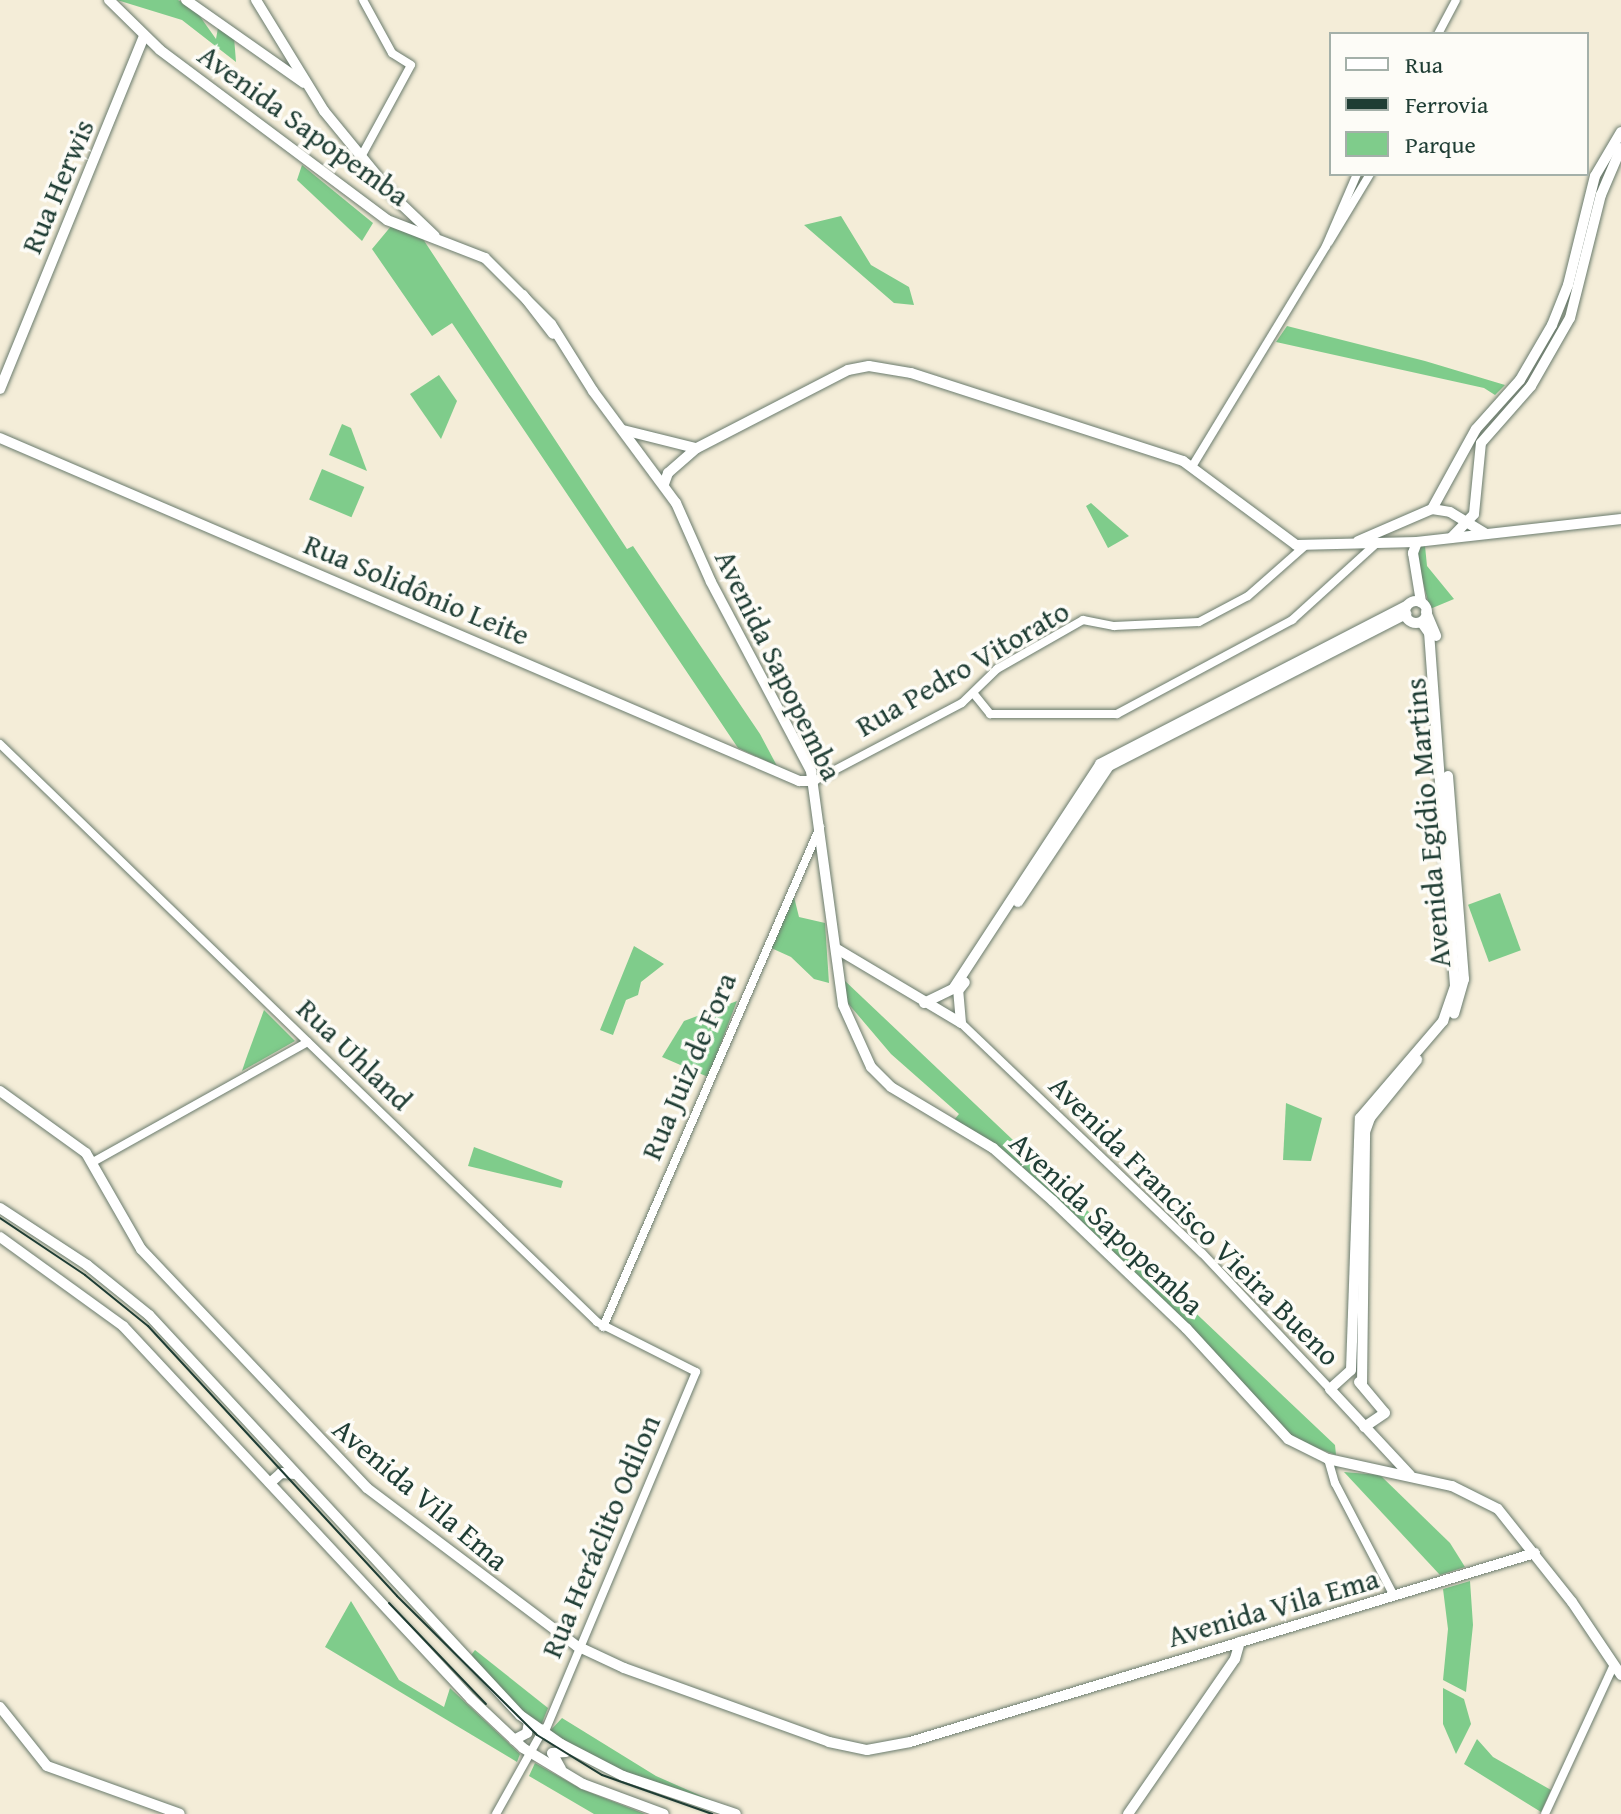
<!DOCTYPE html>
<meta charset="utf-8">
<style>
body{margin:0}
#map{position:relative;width:1621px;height:1814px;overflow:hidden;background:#f4edd8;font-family:"Gentium Book Plus",serif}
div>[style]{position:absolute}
.green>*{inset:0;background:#7fcc8b;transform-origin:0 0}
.roads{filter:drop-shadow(0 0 2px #6a7b6d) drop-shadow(0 0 2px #6a7b6d)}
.minor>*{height:8px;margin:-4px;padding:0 4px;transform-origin:4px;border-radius:4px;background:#fff}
.major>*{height:10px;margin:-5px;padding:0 5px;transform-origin:5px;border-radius:5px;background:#fff}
.major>.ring{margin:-5px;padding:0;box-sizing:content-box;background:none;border:10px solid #fff;border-radius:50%}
.rail>*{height:2px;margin:-1px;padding:0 1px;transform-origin:1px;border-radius:1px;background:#1f3d34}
span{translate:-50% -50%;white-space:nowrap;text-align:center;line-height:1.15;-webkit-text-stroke:7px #fdfcf7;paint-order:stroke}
.street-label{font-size:30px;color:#1f3d34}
.legend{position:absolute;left:1329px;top:32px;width:260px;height:144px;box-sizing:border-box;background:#fdfcf7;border:2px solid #a4b0a9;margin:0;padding:10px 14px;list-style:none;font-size:24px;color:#1f3d34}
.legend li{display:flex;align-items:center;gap:16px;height:40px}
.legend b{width:40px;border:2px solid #a4b0a9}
</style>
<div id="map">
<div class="green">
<i style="clip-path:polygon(117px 0,178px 0,194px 8px,216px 39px,218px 28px,234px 37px,236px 62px,182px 20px)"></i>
<i style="clip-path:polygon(302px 165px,373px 223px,362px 241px,297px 180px)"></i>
<i style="clip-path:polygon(841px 216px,871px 265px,909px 287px,914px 305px,894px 303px,804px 225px)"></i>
<i style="clip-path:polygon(392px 225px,421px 236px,627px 549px,633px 546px,760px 734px,777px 766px,738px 748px,452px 323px,432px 336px,372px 249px)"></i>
<i style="clip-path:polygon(1287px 326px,1425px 361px,1505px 385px,1495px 395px,1484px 388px,1276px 342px)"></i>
<i style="clip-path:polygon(439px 375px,457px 401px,441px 439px,410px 394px)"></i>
<i style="clip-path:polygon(342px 424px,351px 428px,367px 471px,329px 455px)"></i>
<i style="left:322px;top:469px;width:46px;height:33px;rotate:23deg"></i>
<i style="clip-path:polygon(1091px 503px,1109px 519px,1129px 536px,1108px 548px,1086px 506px)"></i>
<i style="clip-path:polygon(1425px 546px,1427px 566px,1454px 599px,1430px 609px,1416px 555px,1419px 547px)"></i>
<i style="clip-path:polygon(793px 893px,799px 917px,825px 923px,829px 983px,814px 979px,791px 957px,769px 947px)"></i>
<i style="left:1500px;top:893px;width:61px;height:34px;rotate:70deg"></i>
<i style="clip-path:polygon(634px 946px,664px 964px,641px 982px,638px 995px,626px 1000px,613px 1035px,600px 1030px)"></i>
<i style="clip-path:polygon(844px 980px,1335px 1445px,1336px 1455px,1300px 1442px,1277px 1424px,988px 1140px,954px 1120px,959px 1114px,891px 1054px,846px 1001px)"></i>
<i style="clip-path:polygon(737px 1001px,708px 1077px,662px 1057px,684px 1021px)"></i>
<i style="clip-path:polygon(264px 1010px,295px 1041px,242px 1071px,246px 1059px)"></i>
<i style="clip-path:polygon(1286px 1103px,1322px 1118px,1311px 1161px,1283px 1160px)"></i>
<i style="clip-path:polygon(474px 1147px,563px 1181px,561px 1188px,468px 1166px)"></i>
<i style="clip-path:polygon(1344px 1472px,1380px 1475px,1450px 1543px,1465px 1567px,1440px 1575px)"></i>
<i style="clip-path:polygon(1470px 1581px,1473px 1625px,1466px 1692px,1443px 1680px,1448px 1629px,1443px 1589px)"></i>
<i style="clip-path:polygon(351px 1601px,399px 1680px,444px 1707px,450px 1688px,520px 1754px,517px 1762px,325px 1647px)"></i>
<i style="clip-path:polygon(475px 1650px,548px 1708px,540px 1728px,468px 1659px)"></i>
<i style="clip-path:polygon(1443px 1688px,1464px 1699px,1471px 1724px,1456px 1754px,1443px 1724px)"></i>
<i style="clip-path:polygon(562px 1718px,656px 1776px,717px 1803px,627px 1775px,549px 1732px)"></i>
<i style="clip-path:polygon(1477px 1739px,1493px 1757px,1551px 1790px,1541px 1812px,1464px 1764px)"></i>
<i style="clip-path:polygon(535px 1763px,581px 1789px,645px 1814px,594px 1814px,529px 1776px)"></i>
</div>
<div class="roads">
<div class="minor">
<i style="left:1438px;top:34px;width:38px;rotate:-62deg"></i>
<i style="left:362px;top:155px;width:102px;rotate:-61.4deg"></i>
<i style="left:411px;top:65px;width:22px;rotate:-148deg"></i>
<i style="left:392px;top:53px;width:60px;rotate:-118.7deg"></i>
<i style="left:1329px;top:242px;width:79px;rotate:-58.9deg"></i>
<i style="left:1193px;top:465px;width:256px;rotate:-58.7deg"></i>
<i style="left:1326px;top:246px;width:78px;rotate:-66.7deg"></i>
<i style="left:974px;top:694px;width:26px;rotate:51deg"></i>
<i style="left:990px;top:714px;width:127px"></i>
<i style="left:1117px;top:714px;width:199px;rotate:-28.2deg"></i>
<i style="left:1292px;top:620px;width:115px;rotate:-42.2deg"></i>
<i style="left:0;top:744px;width:831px;rotate:44.07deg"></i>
<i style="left:597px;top:1322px;width:111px;rotate:26.8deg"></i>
<i style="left:696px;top:1372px;width:393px;rotate:112.8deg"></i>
<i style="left:814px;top:781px;width:167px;rotate:-27.8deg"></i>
<i style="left:962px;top:703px;width:49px;rotate:-44.2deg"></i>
<i style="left:997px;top:669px;width:99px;rotate:-29.7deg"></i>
<i style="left:1083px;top:620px;width:32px;rotate:11deg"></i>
<i style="left:1114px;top:626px;width:85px;rotate:-2.7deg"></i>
<i style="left:1199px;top:622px;width:55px;rotate:-28deg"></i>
<i style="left:1248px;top:596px;width:77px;rotate:-41.3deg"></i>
<i style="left:961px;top:1023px;width:333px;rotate:43.7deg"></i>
<i style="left:1202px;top:1253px;width:187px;rotate:46.7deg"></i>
<i style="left:93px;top:1162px;width:246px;rotate:-29.2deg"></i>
<i style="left:603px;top:1327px;width:545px;rotate:-66.54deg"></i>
<i style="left:1328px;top:1459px;width:25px;rotate:74deg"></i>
<i style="left:1335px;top:1483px;width:127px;rotate:62.4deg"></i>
<i style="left:496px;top:1814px;width:98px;rotate:-60.8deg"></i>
<i style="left:1545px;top:1814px;width:164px;rotate:-65.2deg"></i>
</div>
<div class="major">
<i style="left:109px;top:0;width:71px;rotate:44.4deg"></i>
<i style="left:160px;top:50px;width:284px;rotate:36.8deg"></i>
<i style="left:387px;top:220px;width:105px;rotate:21.2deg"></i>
<i style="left:485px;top:258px;width:93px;rotate:45deg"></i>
<i style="left:551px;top:324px;width:79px;rotate:57.9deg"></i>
<i style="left:593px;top:391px;width:139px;rotate:53.5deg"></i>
<i style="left:676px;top:503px;width:86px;rotate:66.1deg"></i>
<i style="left:711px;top:582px;width:214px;rotate:62.1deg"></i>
<i style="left:811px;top:771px;width:236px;rotate:82.2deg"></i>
<i style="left:843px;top:1005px;width:68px;rotate:65.7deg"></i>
<i style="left:871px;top:1067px;width:28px;rotate:45deg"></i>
<i style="left:891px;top:1087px;width:119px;rotate:30.9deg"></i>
<i style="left:993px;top:1148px;width:80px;rotate:41.5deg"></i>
<i style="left:1053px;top:1201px;width:184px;rotate:43.7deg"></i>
<i style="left:1186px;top:1328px;width:151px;rotate:47.4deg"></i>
<i style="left:1288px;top:1439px;width:45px;rotate:26.6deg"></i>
<i style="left:1328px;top:1459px;width:127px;rotate:12.3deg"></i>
<i style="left:1452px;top:1486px;width:51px;rotate:26.6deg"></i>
<i style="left:1498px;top:1509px;width:119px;rotate:51.5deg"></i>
<i style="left:1572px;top:1602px;width:88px;rotate:56.1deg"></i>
<i style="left:186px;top:0;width:144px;rotate:35.1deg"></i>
<i style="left:256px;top:0;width:130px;rotate:58.5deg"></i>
<i style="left:324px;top:111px;width:115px;rotate:50.6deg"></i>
<i style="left:397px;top:200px;width:52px;rotate:43.5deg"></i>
<i style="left:523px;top:295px;width:49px;rotate:52.4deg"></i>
<i style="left:0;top:389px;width:381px;rotate:-67.8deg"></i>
<i style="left:623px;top:430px;width:74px;rotate:14deg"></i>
<i style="left:0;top:438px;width:870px;rotate:23.23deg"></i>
<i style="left:799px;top:781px;width:15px"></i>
<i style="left:664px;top:484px;width:12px;rotate:-70deg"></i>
<i style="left:668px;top:473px;width:38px;rotate:-41deg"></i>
<i style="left:697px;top:448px;width:170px;rotate:-27.3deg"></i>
<i style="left:848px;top:370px;width:21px;rotate:-11deg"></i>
<i style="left:869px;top:366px;width:43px;rotate:9.5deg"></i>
<i style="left:911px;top:373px;width:286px;rotate:17.9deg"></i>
<i style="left:1183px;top:461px;width:141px;rotate:36.6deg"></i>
<i style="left:1296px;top:545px;width:121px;rotate:-1.4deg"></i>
<i style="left:1417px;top:542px;width:205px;rotate:-6.4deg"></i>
<i style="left:1432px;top:509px;width:91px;rotate:-61.2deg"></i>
<i style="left:1476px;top:429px;width:66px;rotate:-48.1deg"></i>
<i style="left:1520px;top:380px;width:64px;rotate:-59.8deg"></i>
<i style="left:1552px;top:325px;width:43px;rotate:-68.2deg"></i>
<i style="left:1568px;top:285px;width:112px;rotate:-76.1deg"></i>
<i style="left:1595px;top:176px;width:51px;rotate:-59.4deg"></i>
<i style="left:1451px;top:538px;width:33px;rotate:-46deg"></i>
<i style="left:1474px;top:514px;width:71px;rotate:-84.4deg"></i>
<i style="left:1481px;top:443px;width:76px;rotate:-48.7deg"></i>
<i style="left:1531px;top:386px;width:78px;rotate:-60.2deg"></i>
<i style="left:1570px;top:318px;width:127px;rotate:-75.9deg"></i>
<i style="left:1601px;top:195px;width:51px;rotate:-66.9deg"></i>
<i style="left:1358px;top:541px;width:81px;rotate:-23.4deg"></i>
<i style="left:1432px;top:509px;width:18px;rotate:9deg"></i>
<i style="left:1450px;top:512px;width:42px;rotate:31.4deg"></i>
<i style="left:1417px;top:542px;width:12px;rotate:110deg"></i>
<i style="left:1413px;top:553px;width:50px;rotate:80.7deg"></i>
<i class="ring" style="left:1405px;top:601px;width:12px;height:12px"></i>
<i style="left:1426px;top:612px;width:26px;rotate:67deg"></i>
<i style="left:1448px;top:776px;width:204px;rotate:85.5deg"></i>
<i style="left:1464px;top:979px;width:36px;rotate:106deg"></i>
<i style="left:1018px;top:902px;width:164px;rotate:-56.2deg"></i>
<i style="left:1109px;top:766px;width:334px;rotate:-27.1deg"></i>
<i style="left:837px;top:949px;width:144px;rotate:30.8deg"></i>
<i style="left:924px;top:1003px;width:32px;rotate:-26deg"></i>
<i style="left:953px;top:989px;width:269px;rotate:-56.8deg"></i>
<i style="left:1100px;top:764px;width:344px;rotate:-27.3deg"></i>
<i style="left:961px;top:1023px;width:32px;rotate:-95deg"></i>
<i style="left:958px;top:991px;width:11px;rotate:-52deg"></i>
<i style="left:0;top:1091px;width:106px;rotate:35.8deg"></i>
<i style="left:86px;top:1153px;width:111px;rotate:60.2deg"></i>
<i style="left:141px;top:1249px;width:329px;rotate:46.6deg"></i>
<i style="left:367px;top:1488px;width:263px;rotate:37deg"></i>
<i style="left:577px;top:1646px;width:52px;rotate:25.1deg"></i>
<i style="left:624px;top:1668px;width:218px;rotate:19.8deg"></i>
<i style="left:829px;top:1742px;width:39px;rotate:12deg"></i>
<i style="left:867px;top:1750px;width:44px;rotate:-10.5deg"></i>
<i style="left:910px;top:1742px;width:653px;rotate:-16.83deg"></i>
<i style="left:0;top:1208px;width:104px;rotate:33.2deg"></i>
<i style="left:87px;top:1265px;width:80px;rotate:38.9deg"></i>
<i style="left:149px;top:1315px;width:546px;rotate:47.15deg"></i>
<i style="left:520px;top:1715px;width:50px;rotate:35.3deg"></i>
<i style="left:561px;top:1744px;width:70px;rotate:27.3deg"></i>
<i style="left:623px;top:1776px;width:119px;rotate:18.6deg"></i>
<i style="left:0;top:1237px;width:152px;rotate:35.9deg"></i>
<i style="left:123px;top:1326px;width:510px;rotate:46.99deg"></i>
<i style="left:471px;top:1699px;width:71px;rotate:43.3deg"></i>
<i style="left:523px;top:1748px;width:70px;rotate:31deg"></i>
<i style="left:583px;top:1784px;width:86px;rotate:20.3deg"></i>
<i style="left:1359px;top:1382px;width:40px;rotate:50deg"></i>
<i style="left:1385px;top:1413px;width:25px;rotate:146deg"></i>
<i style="left:1362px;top:1385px;width:253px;rotate:-89.3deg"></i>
<i style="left:1365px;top:1132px;width:15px;rotate:-70deg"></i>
<i style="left:1370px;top:1118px;width:75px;rotate:-51deg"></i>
<i style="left:1410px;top:1475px;width:117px;rotate:-132.9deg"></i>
<i style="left:1330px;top:1389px;width:28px;rotate:-42deg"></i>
<i style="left:1351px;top:1370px;width:252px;rotate:-88deg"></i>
<i style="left:1360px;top:1118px;width:128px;rotate:-49.4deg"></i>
<i style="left:1443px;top:1021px;width:37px;rotate:-71deg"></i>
<i style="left:1455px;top:986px;width:354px;rotate:-94.2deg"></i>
<i style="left:1429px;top:633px;width:12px;rotate:-125deg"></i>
<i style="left:270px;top:1483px;width:15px;rotate:-42deg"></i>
<i style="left:281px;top:1473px;width:14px;rotate:4deg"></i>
<i style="left:0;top:1707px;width:75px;rotate:51.5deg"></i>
<i style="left:47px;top:1766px;width:141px;rotate:19.8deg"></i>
<i style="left:514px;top:1740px;width:15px;rotate:-28deg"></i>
<i style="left:527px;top:1733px;width:11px;rotate:-80deg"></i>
<i style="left:561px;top:1769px;width:18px;rotate:-119deg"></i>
<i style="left:552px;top:1753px;width:14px;rotate:-4deg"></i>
<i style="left:1128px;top:1814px;width:188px;rotate:-55.4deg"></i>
<i style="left:1235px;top:1659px;width:18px;rotate:-74deg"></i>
</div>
</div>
<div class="rail">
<i style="left:0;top:1218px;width:102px;rotate:33.8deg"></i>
<i style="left:85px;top:1275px;width:81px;rotate:39deg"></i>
<i style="left:148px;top:1326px;width:367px;rotate:47.3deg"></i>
<i style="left:397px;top:1596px;width:197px;rotate:44.8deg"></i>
<i style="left:537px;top:1735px;width:76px;rotate:31.6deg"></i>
<i style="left:602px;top:1775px;width:117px;rotate:19.5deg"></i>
<i style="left:389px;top:1603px;width:140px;rotate:46.2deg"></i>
</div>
<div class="street-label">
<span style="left:304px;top:125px;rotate:36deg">Avenida Sapopemba</span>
<span style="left:57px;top:186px;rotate:-67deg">Rua Herwis</span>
<span style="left:417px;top:589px;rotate:23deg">Rua Solidônio Leite</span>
<span style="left:779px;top:665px;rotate:64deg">Avenida Sapopemba</span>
<span style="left:962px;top:668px;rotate:-30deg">Rua Pedro Vitorato</span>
<span style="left:1427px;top:823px;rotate:-95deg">Avenida Egídio Martins</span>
<span style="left:355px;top:1054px;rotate:44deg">Rua Uhland</span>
<span style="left:688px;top:1066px;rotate:-67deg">Rua Juiz de Fora</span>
<span style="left:1195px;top:1220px;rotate:45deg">Avenida Francisco Vieira Bueno</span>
<span style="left:1107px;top:1223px;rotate:43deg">Avenida Sapopemba</span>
<span style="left:421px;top:1494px;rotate:40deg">Avenida Vila Ema</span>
<span style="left:600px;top:1536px;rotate:-67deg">Rua Heráclito Odilon</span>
<span style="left:1273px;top:1607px;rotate:-16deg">Avenida Vila Ema</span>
</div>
<ul class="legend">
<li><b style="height:10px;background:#fff"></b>Rua</li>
<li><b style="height:10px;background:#1f3d34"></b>Ferrovia</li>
<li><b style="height:22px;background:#7fcc8b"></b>Parque</li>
</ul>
</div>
